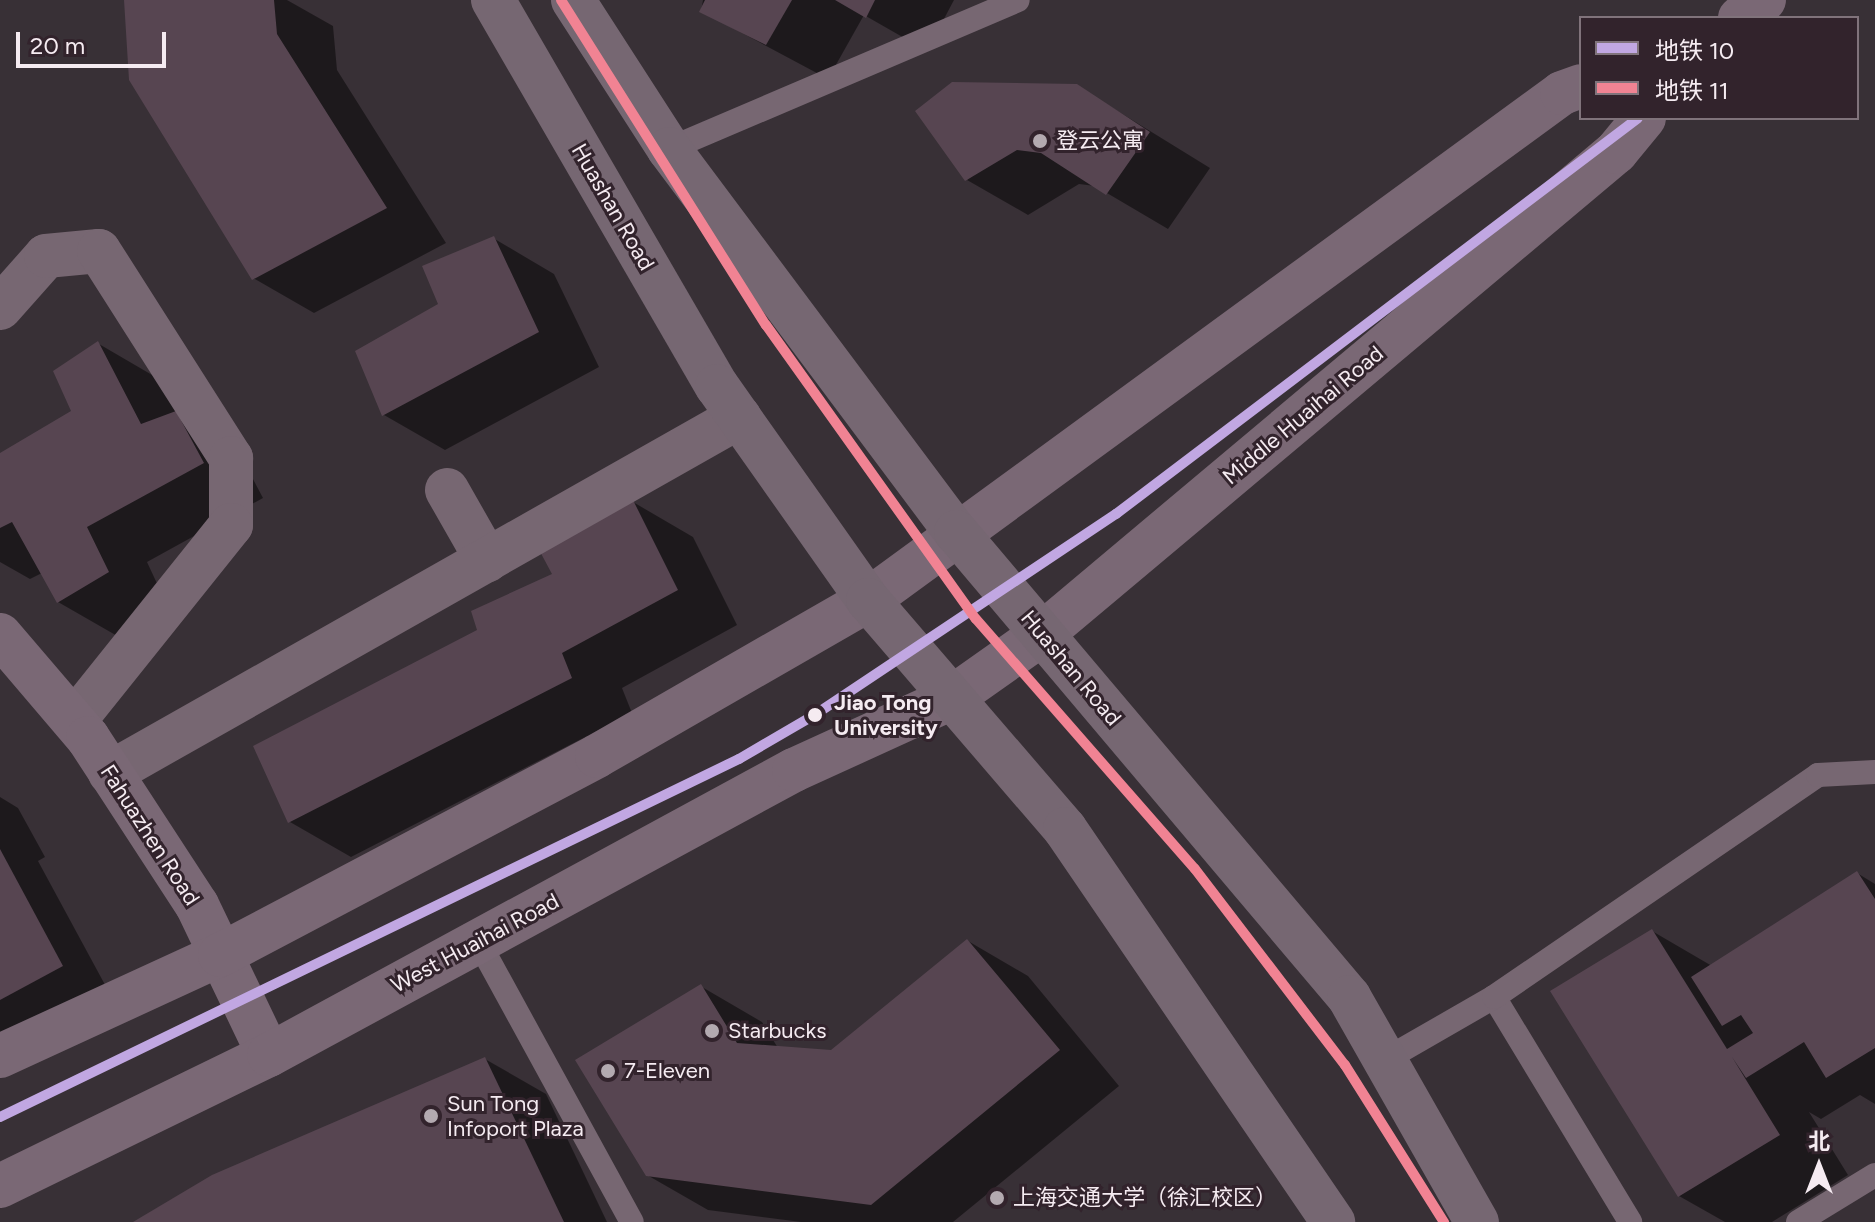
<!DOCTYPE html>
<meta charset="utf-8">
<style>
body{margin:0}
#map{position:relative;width:1875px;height:1222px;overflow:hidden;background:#383036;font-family:Figtree,"Noto Sans SC",sans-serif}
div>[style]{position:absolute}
.shadow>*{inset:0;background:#0007}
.building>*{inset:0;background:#574551}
.lane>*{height:24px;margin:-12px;padding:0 12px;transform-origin:12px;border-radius:12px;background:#776772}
.street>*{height:44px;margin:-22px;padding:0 22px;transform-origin:22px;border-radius:22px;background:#776772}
.secondary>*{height:44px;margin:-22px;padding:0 22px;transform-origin:22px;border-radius:22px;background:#7a6875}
.primary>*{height:44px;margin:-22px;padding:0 22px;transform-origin:22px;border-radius:22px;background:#766772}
.metro-1>*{height:10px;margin:-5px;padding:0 5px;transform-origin:5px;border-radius:5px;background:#c1a7e2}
.metro-2>*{height:10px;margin:-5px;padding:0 5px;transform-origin:5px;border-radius:5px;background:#f18393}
.dots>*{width:22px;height:22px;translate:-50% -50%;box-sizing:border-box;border:4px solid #32232c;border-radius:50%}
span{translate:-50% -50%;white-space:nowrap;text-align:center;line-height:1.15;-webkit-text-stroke:6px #32232c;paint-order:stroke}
.poi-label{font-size:22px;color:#f5ebf1}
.left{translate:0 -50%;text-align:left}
.street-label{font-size:22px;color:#f5ebf1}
.stop-label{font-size:22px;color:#f5ebf1;font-weight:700}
.legend{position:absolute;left:1579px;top:16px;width:280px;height:104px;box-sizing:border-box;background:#32232c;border:2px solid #80737b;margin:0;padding:10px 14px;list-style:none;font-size:24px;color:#f5ebf1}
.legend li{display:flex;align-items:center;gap:16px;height:40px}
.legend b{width:40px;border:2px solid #80737b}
.north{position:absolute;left:1779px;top:1126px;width:80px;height:80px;-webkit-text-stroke:6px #32232c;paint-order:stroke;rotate:0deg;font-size:22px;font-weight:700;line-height:32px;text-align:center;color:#f5ebf1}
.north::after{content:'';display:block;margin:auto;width:28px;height:36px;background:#f5ebf1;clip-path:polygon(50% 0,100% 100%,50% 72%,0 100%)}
.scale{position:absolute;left:16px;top:32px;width:150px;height:36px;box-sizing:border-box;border:4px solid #f5ebf1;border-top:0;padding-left:10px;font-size:24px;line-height:28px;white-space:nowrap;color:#f5ebf1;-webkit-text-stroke:6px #32232c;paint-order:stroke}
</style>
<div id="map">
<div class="shadow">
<i style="clip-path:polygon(126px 0,287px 0,333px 26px,337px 70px,446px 243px,314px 313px,253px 278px)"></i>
<i style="clip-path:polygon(703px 0,954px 0,927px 51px,864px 15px,828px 79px,701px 11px)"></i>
<i style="clip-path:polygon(1077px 86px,1210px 168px,1168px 229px,1095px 186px,1079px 184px,1028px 215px,967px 180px)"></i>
<i style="clip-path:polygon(493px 238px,554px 274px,599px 367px,445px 450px,384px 415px,358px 351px,440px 305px)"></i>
<i style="clip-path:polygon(99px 344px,159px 379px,237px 449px,263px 498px,147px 562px,168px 607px,119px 637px,58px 602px,42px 573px,30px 579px,0 562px,0 455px,74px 412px)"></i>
<i style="clip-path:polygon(633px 502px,693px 537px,737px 625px,622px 688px,632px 713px,351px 857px,290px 822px,255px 747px,480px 631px,555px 575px)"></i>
<i style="clip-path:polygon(0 797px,18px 808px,45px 857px,38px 861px,110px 994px,0 1053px)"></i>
<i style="clip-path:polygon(1857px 873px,1875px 884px,1875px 1104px,1860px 1095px,1821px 1119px,1809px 1112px,1848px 1175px,1772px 1222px,1725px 1222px,1679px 1196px,1652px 931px,1712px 966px)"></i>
<i style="clip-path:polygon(968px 941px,1028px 976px,1119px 1086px,953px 1222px,801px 1222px,708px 1210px,647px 1175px,702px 987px,762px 1022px,778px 1048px,831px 1052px)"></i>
<i style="clip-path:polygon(485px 1059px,546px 1094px,607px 1222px,138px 1222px)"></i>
</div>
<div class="building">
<i style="clip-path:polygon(124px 0,274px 0,277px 34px,387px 208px,252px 280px,129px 80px)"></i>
<i style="clip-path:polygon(705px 0,792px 0,766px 45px,699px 12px)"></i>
<i style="clip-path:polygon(835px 0,875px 0,866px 18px)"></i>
<i style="clip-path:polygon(952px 82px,1077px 84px,1150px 132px,1106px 195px,1041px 153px,1017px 150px,965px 181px,915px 111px)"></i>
<i style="clip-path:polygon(494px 236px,539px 332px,382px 416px,355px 351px,438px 304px,422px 266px)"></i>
<i style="clip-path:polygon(98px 341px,141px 424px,176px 411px,204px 463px,87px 527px,109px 572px,57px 603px,12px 522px,0 528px,0 453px,71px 411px,53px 371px)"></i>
<i style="clip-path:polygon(633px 500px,678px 590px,562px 653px,572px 678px,288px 823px,253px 746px,477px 630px,471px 611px,552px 574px,537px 546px)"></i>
<i style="clip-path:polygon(0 849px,63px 966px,0 1000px)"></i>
<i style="clip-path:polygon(1857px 871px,1875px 899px,1875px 1048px,1826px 1078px,1804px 1042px,1746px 1078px,1732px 1057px,1780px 1135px,1678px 1197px,1550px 991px,1652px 929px,1727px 1049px,1753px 1033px,1741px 1015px,1722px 1026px,1691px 977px)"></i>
<i style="clip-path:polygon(967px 939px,1060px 1050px,871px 1205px,646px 1176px,575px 1060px,701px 984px,737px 1043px,831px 1050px)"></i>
<i style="clip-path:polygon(485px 1057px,564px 1222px,133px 1222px,212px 1175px)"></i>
</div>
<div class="lane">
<i style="left:669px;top:149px;width:379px;rotate:-23.1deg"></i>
<i style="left:478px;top:941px;width:320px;rotate:61.3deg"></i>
<i style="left:1494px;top:997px;width:263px;rotate:58.8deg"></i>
<i style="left:1388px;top:1058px;width:122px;rotate:-29.9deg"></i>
<i style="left:1494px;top:997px;width:393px;rotate:-34.4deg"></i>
<i style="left:1818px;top:775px;width:57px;rotate:-3deg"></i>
<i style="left:1798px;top:1222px;width:90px;rotate:-31.4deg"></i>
</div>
<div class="street">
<i style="left:0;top:308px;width:69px;rotate:-48.5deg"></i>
<i style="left:46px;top:256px;width:53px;rotate:-5.4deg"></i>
<i style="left:99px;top:251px;width:246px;rotate:57.5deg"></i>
<i style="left:231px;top:458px;width:67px;rotate:90deg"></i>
<i style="left:231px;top:525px;width:251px;rotate:128.7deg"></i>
<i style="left:447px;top:490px;width:81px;rotate:60.3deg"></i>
<i style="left:110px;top:773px;width:723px;rotate:-29.51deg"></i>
</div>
<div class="secondary">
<i style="left:1740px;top:18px;width:30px;rotate:-37deg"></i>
<i style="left:0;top:635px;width:135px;rotate:49.5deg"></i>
<i style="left:88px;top:738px;width:199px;rotate:56.9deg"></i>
<i style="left:197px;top:905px;width:166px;rotate:64.4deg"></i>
<i style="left:0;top:1056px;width:242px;rotate:-24.7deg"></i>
<i style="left:220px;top:955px;width:426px;rotate:-27.8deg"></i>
<i style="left:597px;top:756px;width:313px;rotate:-29.9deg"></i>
<i style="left:868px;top:600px;width:859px;rotate:-36.15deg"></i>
<i style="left:1562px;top:93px;width:20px;rotate:-20deg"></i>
<i style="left:0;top:1186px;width:299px;rotate:-26deg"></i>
<i style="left:269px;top:1055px;width:597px;rotate:-28.5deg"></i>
<i style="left:794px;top:770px;width:171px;rotate:-24.5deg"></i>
<i style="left:950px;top:699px;width:113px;rotate:-35.2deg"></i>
<i style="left:1042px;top:634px;width:750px;rotate:-40.02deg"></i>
<i style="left:1616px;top:152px;width:44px;rotate:-50.5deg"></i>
</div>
<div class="primary">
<i style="left:493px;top:0;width:446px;rotate:59.9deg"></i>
<i style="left:717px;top:386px;width:262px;rotate:54.8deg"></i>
<i style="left:868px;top:600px;width:302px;rotate:49.3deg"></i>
<i style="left:1065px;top:829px;width:476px;rotate:55.7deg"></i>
<i style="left:573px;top:0;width:177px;rotate:57.2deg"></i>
<i style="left:669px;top:149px;width:479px;rotate:53.2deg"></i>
<i style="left:956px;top:532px;width:609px;rotate:49.8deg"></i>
<i style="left:1349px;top:997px;width:259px;rotate:60.4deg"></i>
</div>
<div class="metro-1">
<i style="left:0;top:1117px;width:821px;rotate:-25.85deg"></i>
<i style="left:739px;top:759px;width:89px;rotate:-30.3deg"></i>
<i style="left:816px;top:714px;width:361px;rotate:-33.7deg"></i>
<i style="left:1116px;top:514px;width:655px;rotate:-37.18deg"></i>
</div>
<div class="metro-2">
<i style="left:561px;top:0;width:384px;rotate:57.8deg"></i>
<i style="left:766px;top:325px;width:361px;rotate:54.5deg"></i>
<i style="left:976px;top:619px;width:332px;rotate:48.8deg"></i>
<i style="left:1195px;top:869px;width:247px;rotate:52.6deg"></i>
<i style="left:1345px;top:1065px;width:186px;rotate:57.8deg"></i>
</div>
<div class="dots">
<i style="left:1040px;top:141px;background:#b3aab0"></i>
<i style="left:815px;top:715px;background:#f5ebf1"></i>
<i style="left:712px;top:1031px;background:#b3aab0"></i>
<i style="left:608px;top:1071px;background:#b3aab0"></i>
<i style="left:431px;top:1116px;background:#b3aab0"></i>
<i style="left:997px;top:1198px;background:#b3aab0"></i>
</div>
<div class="poi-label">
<span class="left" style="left:1056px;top:141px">登云公寓</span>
<span class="left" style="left:728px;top:1031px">Starbucks</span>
<span class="left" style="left:624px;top:1071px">7-Eleven</span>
<span class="left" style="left:447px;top:1116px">Sun Tong<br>Infoport Plaza</span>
<span class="left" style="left:1013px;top:1198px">上海交通大学（徐汇校区）</span>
</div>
<div class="street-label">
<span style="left:613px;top:207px;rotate:60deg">Huashan Road</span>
<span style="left:1303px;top:415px;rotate:-40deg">Middle Huaihai Road</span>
<span style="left:1071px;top:668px;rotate:50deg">Huashan Road</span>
<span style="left:150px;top:835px;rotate:57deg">Fahuazhen Road</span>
<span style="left:475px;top:943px;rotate:-28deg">West Huaihai Road</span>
</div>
<div class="stop-label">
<span class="left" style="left:834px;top:715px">Jiao Tong<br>University</span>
</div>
<ul class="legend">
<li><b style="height:10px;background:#c1a7e2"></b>地铁 10</li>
<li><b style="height:10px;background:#f18393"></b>地铁 11</li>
</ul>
<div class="north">北</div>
<div class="scale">20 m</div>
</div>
